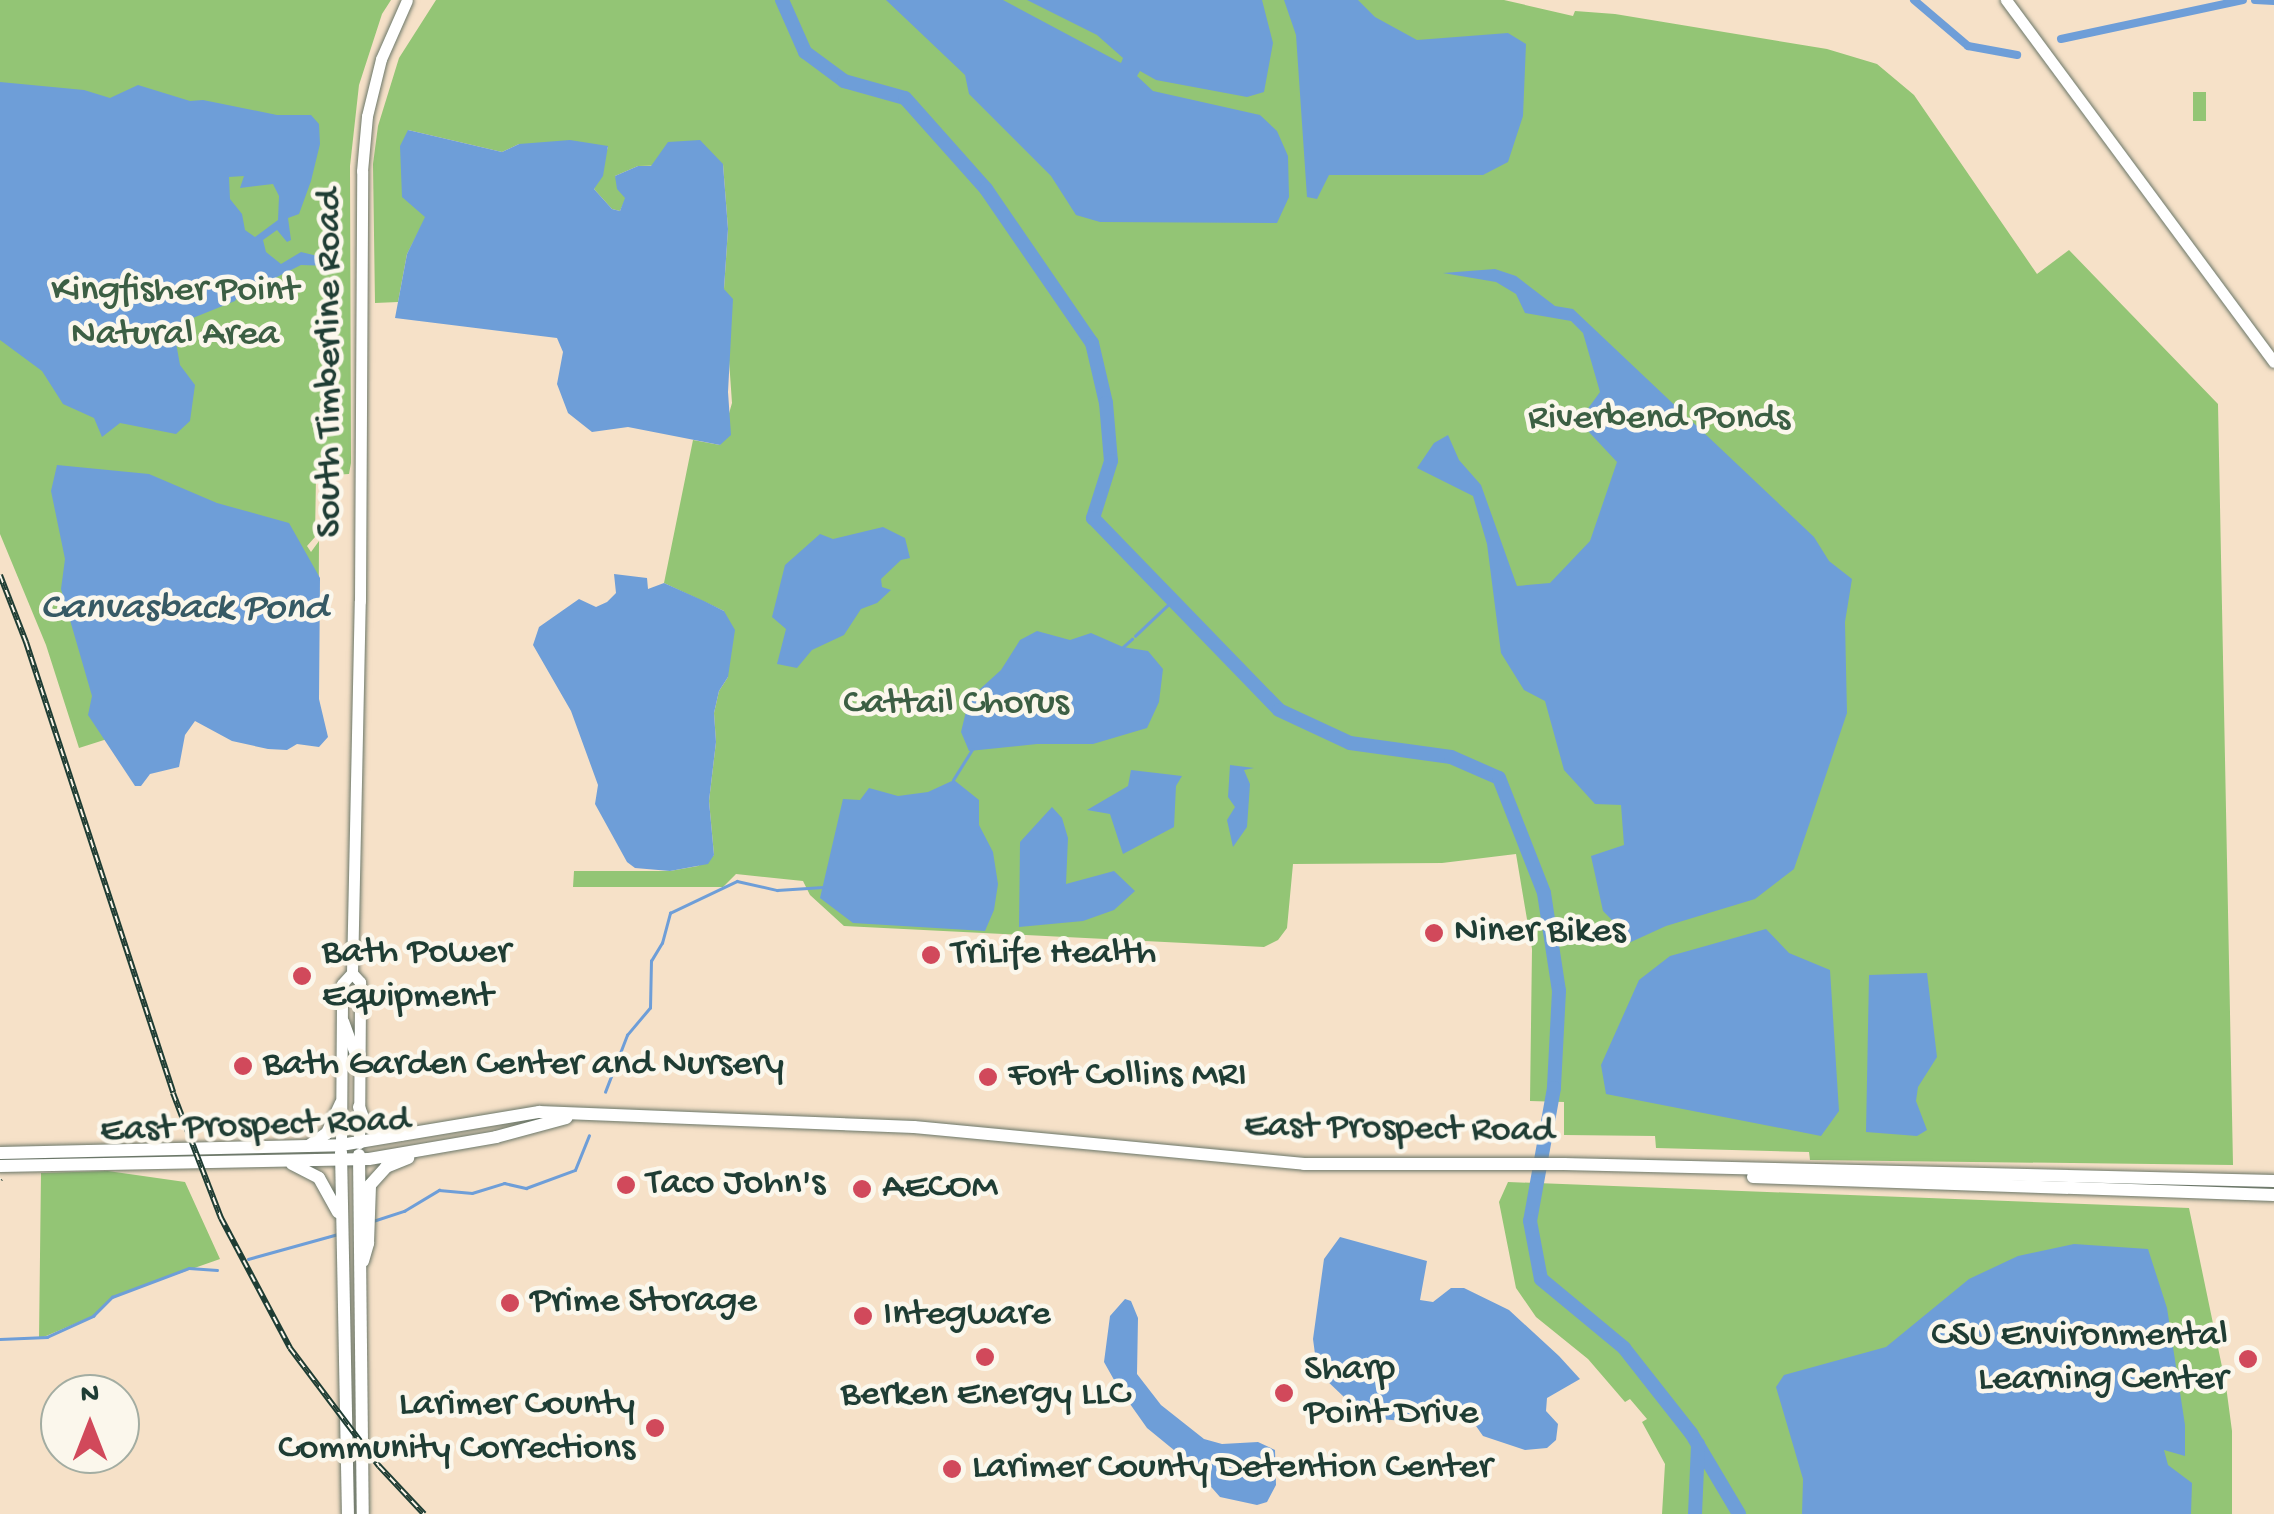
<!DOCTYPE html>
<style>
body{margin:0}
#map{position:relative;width:2274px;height:1514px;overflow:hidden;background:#f6e1c8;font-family:"Gochi Hand",sans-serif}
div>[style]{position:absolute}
.green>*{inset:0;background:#93c575;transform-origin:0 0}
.water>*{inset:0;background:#6e9ed8}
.stream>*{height:2.5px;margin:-1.25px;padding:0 1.25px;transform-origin:1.25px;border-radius:1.25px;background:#6e9ed8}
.canal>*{height:8px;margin:-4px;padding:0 4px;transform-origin:4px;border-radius:4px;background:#6e9ed8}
.river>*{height:14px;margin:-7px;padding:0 7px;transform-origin:7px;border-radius:7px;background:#6e9ed8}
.roads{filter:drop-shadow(0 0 2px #6a7668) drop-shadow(0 0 2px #6a7668)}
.secondary>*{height:11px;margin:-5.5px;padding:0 5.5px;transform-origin:5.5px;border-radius:5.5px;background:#fff}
.primary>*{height:12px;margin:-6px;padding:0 6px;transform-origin:6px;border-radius:6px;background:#fff}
.rail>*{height:6px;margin-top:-3px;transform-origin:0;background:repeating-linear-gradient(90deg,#fbf7ec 0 8px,#1f3d34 0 16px);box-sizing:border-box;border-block:2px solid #1f3d34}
.dots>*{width:28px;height:28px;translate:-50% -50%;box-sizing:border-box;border:5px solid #fbf7ec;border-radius:50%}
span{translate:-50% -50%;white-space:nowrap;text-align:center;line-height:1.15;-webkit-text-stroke:9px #fbf7ec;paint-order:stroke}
.park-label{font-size:38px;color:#3c5f44}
.street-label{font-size:38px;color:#1f3d34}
.poi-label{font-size:38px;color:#1f3d34}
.left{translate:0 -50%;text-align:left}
.right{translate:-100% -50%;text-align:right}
.water-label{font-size:40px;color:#375a65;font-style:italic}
.north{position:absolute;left:40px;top:1374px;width:100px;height:100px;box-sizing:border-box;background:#fbf7ec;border:2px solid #a3ada2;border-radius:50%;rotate:0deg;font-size:28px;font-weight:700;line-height:40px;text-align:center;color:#1f3d34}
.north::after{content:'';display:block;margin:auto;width:35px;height:45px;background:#d1495b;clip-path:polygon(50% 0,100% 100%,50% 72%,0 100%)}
</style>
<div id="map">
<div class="green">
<i style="clip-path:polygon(0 0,391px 0,382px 14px,359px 85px,350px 166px,351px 463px,349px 474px,316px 476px,315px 537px,307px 546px,311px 552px,319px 541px,318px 727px,198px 710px,79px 748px,46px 645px,0 534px)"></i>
<i style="clip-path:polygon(436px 0,1504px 0,1573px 16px,1575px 11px,1615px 14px,1827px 49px,1877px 64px,1914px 95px,2037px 274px,2069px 250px,2218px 404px,2233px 1165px,1810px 1160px,1809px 1152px,1656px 1148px,1655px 1136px,1564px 1135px,1564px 1102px,1530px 1101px,1532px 949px,1516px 854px,1442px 863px,1293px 864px,1287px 928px,1278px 940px,1264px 947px,844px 926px,810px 895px,803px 881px,736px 874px,723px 887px,573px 887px,574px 871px,670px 871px,698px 866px,714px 855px,709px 801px,716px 742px,714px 713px,719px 691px,728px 677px,724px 611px,664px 583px,693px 440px,720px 445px,732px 403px,724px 289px,728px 229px,723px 164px,638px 166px,615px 176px,626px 198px,620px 211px,612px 209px,594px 189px,608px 147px,519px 144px,502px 152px,408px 130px,426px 217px,407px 254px,398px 302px,375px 303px,373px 164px,378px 126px,399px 58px)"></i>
<i style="left:2193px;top:92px;width:13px;height:29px"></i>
<i style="clip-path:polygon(108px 1171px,185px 1182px,220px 1259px,112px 1297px,93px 1316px,39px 1339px,41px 1173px)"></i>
<i style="clip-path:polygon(1508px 1182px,2189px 1208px,2226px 1386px,2232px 1431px,2232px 1514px,1662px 1514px,1665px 1464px,1642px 1422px,1647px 1419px,1630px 1399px,1625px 1402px,1588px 1359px,1536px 1317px,1516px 1288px,1499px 1202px)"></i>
</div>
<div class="water">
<i style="clip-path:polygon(886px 0,1003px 0,1121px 63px,1123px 58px,1097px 35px,1027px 0,1262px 0,1273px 43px,1264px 92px,1247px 97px,1156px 80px,1140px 71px,1137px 76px,1153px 91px,1260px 115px,1277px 131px,1288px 156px,1289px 197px,1277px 223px,1100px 222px,1076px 215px,1051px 176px,969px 94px,965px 75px)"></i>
<i style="clip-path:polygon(1284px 0,1358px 0,1375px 17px,1417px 40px,1508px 33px,1526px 44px,1523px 116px,1508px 162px,1483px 175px,1329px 175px,1317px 199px,1307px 197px,1296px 35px)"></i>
<i style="clip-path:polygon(evenodd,0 82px,84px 90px,110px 98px,138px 85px,190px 101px,203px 100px,277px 115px,311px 115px,319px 124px,320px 144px,311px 181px,299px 214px,288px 218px,291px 240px,287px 242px,277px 230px,263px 240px,266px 252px,281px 264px,301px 252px,330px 259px,330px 266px,301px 265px,265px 283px,244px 284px,235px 301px,173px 326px,180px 365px,195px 385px,190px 421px,176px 434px,120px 423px,102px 437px,94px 418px,63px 404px,42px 371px,0 340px,0 82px,244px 176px,240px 188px,273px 184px,279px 196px,278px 220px,255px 237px,245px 230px,242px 214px,230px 199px,229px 177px,244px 176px)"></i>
<i style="clip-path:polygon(408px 130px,502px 152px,519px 144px,570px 140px,608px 146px,603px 176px,594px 189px,612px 209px,620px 211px,625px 198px,617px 189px,615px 176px,638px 166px,651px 166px,668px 142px,700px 140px,723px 164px,728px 229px,724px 289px,733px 299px,728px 392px,731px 435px,720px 445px,628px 427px,592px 432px,568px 413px,557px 384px,563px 352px,557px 338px,395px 318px,407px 254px,425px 217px,402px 197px,400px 146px)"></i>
<i style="clip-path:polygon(1495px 269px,1516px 276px,1555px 306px,1573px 309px,1814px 537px,1829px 561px,1852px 579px,1845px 622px,1847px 713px,1794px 869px,1755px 899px,1666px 926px,1620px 947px,1609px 940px,1616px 924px,1603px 911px,1591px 856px,1624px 845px,1621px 805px,1595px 804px,1564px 770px,1545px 701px,1524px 690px,1501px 653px,1487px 544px,1473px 496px,1417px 468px,1434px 443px,1448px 435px,1459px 460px,1481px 485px,1517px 586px,1550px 583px,1590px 541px,1617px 462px,1587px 430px,1584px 414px,1600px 392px,1583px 333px,1571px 321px,1525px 313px,1516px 294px,1496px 282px,1443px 273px)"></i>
<i style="clip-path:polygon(57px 465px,149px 474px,217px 503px,289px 523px,320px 578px,319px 699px,328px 737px,319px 747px,297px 744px,287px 750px,268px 749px,232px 741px,195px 721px,185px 735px,179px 767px,150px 774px,141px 786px,135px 786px,88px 715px,92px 696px,61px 589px,65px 559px,51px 491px)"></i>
<i style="clip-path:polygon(883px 527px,905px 538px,910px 558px,901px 560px,881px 579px,882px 587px,891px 590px,877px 603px,861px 609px,844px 635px,812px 650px,797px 668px,777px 664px,786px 629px,772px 617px,785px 565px,820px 534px,833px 539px)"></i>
<i style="clip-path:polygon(614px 574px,647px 578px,648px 589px,664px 583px,704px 601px,724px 611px,735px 630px,728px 677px,719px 691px,714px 713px,716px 742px,709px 801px,714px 855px,708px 864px,670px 871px,635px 868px,627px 862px,595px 804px,598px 785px,571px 711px,533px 645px,539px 627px,579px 599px,596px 607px,607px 602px,616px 593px)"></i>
<i style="clip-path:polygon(1037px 631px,1070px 640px,1091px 633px,1123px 647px,1148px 651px,1163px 669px,1159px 702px,1147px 728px,1093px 744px,1037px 744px,969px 751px,961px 732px,969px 699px,1001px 670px,1020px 640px)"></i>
<i style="clip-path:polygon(1230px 765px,1254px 768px,1244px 770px,1250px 784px,1247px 827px,1233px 847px,1227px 820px,1235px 807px,1228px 797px)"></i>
<i style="clip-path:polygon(1131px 770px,1182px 776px,1176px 786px,1174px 827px,1123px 854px,1110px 814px,1087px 810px,1128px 786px)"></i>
<i style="clip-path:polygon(954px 780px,979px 800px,979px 825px,993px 852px,998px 884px,994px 910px,985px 931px,853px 923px,820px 898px,843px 799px,860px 800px,869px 788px,898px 796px,928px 792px)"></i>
<i style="clip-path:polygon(1052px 807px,1062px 818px,1068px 838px,1066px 884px,1114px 871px,1135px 891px,1114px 910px,1083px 921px,1019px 927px,1020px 842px)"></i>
<i style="clip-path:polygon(1766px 929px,1789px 953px,1830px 970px,1839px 1111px,1821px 1136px,1606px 1094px,1601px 1065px,1639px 980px,1670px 956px)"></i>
<i style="clip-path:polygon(1927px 973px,1937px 1057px,1918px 1087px,1916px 1101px,1927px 1130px,1917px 1136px,1866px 1132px,1869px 975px)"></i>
<i style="clip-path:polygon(1340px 1237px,1427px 1261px,1420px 1300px,1433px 1302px,1451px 1288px,1464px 1288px,1509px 1310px,1559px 1356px,1580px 1379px,1547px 1398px,1546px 1411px,1558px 1424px,1556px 1440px,1547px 1448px,1525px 1450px,1483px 1436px,1476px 1426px,1474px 1410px,1445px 1413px,1429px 1407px,1415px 1422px,1380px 1419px,1344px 1397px,1324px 1378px,1321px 1369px,1317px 1369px,1313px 1339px,1324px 1259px)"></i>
<i style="clip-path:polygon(2074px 1244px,2148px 1249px,2167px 1308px,2185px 1425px,2185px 1456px,2164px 1450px,2168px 1465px,2192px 1483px,2191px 1514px,1802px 1514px,1803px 1479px,1776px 1387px,1784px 1375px,1886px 1347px,1969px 1279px,2018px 1256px)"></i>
<i style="clip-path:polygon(1125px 1299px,1131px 1301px,1138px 1318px,1137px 1374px,1161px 1405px,1204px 1439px,1222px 1444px,1258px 1442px,1275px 1450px,1276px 1485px,1267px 1502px,1257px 1505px,1220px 1497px,1191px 1464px,1147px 1428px,1118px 1387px,1104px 1362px,1110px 1316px)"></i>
</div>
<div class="stream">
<i style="left:1135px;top:636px;width:52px;rotate:-43.5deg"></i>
<i style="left:1123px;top:647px;width:12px;rotate:-42deg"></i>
<i style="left:953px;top:780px;width:36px;rotate:-58deg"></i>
<i style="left:605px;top:1092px;width:61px;rotate:-68.9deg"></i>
<i style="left:627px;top:1035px;width:35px;rotate:-50deg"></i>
<i style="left:650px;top:1008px;width:47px;rotate:-88.8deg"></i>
<i style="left:651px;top:961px;width:21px;rotate:-59deg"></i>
<i style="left:662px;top:943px;width:31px;rotate:-75deg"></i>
<i style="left:670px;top:913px;width:74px;rotate:-25.5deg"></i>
<i style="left:737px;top:881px;width:41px;rotate:12.7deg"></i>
<i style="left:777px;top:890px;width:46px;rotate:-3.7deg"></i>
<i style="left:373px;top:1221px;width:33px;rotate:-18deg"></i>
<i style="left:404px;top:1211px;width:41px;rotate:-31deg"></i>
<i style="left:439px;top:1190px;width:33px;rotate:5deg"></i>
<i style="left:472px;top:1193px;width:34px;rotate:-17deg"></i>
<i style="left:504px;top:1183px;width:23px;rotate:13deg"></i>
<i style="left:526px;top:1188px;width:52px;rotate:-20.2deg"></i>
<i style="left:575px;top:1170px;width:37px;rotate:-68deg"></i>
<i style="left:248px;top:1259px;width:93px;rotate:-15.5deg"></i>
<i style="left:0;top:1339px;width:47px;rotate:-2.4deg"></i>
<i style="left:47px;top:1337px;width:51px;rotate:-24.5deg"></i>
<i style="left:93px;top:1316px;width:27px;rotate:-45deg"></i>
<i style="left:112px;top:1297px;width:82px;rotate:-20.6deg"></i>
<i style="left:189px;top:1268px;width:28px;rotate:4deg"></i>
</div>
<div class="canal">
<i style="left:1914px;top:0;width:71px;rotate:40.4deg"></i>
<i style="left:1968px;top:46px;width:50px;rotate:10.4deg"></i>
<i style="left:2255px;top:0;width:19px;rotate:3deg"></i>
<i style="left:2061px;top:39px;width:186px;rotate:-12.1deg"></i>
</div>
<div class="river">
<i style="left:782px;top:0;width:57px;rotate:66.1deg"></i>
<i style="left:805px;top:52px;width:49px;rotate:36.6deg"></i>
<i style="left:844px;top:81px;width:63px;rotate:15.6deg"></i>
<i style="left:905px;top:98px;width:122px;rotate:48.3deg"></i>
<i style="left:986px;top:189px;width:187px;rotate:55.5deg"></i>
<i style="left:1092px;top:343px;width:62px;rotate:76.9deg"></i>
<i style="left:1106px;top:403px;width:58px;rotate:85.1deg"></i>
<i style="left:1111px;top:461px;width:60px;rotate:107.5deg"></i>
<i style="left:1093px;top:518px;width:267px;rotate:45.9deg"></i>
<i style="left:1279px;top:710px;width:78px;rotate:24.9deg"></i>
<i style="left:1350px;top:743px;width:102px;rotate:7.9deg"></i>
<i style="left:1451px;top:757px;width:52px;rotate:23.6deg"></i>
<i style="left:1499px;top:778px;width:123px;rotate:68.6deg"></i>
<i style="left:1544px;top:893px;width:99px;rotate:81.3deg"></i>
<i style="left:1559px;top:991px;width:97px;rotate:93deg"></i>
<i style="left:1554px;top:1088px;width:135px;rotate:100.2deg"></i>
<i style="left:1530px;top:1221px;width:59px;rotate:79.3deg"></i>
<i style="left:1541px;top:1279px;width:108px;rotate:39.7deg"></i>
<i style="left:1624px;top:1348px;width:108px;rotate:51.8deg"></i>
<i style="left:1691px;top:1433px;width:94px;rotate:59.3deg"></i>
<i style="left:1695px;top:1514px;width:70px;rotate:-87.5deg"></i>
</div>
<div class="roads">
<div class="secondary">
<i style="left:2006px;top:0;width:450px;rotate:53.5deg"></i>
<i style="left:343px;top:1021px;width:40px;rotate:69.8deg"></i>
<i style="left:359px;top:1143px;width:161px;rotate:-89.6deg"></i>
<i style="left:360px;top:982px;width:12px;rotate:-132deg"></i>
<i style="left:352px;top:973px;width:372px;rotate:-88.8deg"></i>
<i style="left:360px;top:601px;width:430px;rotate:-89.7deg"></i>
<i style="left:362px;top:171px;width:55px;rotate:-84.8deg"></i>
<i style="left:367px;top:116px;width:59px;rotate:-76.2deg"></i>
<i style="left:381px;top:59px;width:64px;rotate:-66.2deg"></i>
<i style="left:341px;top:1145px;width:161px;rotate:-89.6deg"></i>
<i style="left:342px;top:984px;width:15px;rotate:-48deg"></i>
</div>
<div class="primary">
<i style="left:359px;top:1107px;width:17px;rotate:69deg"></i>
<i style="left:365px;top:1123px;width:39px;rotate:17deg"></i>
<i style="left:310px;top:1145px;width:21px;rotate:-35deg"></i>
<i style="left:327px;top:1133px;width:33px;rotate:-65deg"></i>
<i style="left:341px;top:1152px;width:362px;rotate:88.9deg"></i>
<i style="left:0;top:1153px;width:341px;rotate:-1.3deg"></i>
<i style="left:341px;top:1145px;width:201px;rotate:-9.5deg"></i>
<i style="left:539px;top:1112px;width:375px;rotate:2.3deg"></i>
<i style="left:914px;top:1127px;width:392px;rotate:5.4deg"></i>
<i style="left:1304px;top:1164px;width:260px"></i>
<i style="left:1564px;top:1164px;width:710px;rotate:1.37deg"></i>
<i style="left:359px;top:1155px;width:359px;rotate:89.4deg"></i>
<i style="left:292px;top:1164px;width:30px;rotate:27deg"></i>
<i style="left:319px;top:1178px;width:39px;rotate:61deg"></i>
<i style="left:0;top:1166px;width:369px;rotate:-1.1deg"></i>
<i style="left:369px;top:1159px;width:129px;rotate:-9.8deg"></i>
<i style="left:496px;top:1137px;width:73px;rotate:-15.2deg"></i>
<i style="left:1753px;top:1177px;width:521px;rotate:1.98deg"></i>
<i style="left:363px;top:1261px;width:19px;rotate:-74deg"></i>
<i style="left:368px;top:1243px;width:58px;rotate:-88deg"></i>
<i style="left:370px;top:1185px;width:24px;rotate:-48deg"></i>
<i style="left:386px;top:1167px;width:24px;rotate:-22deg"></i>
</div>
</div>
<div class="rail">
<i style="left:0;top:575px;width:72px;rotate:68.8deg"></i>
<i style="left:26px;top:642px;width:474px;rotate:71.9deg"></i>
<i style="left:173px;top:1093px;width:134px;rotate:69deg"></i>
<i style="left:221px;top:1218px;width:147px;rotate:62deg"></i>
<i style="left:290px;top:1348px;width:148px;rotate:53deg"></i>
<i style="left:379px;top:1466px;width:66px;rotate:46.8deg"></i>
<i style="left:0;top:1179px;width:1px;rotate:-45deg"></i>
</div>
<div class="dots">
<i style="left:1434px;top:933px;background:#d1495b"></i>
<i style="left:931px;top:955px;background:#d1495b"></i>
<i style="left:302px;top:976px;background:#d1495b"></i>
<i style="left:243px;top:1066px;background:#d1495b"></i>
<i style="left:988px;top:1077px;background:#d1495b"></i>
<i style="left:626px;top:1185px;background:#d1495b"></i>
<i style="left:862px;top:1189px;background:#d1495b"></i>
<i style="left:510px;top:1303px;background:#d1495b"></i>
<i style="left:863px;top:1316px;background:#d1495b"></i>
<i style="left:985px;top:1357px;background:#d1495b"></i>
<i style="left:2248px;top:1359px;background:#d1495b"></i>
<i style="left:1284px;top:1393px;background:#d1495b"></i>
<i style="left:655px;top:1428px;background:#d1495b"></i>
<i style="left:952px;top:1469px;background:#d1495b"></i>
</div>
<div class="park-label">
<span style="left:175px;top:314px">Kingfisher Point<br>Natural Area</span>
<span style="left:1659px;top:420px">Riverbend Ponds</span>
<span style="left:956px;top:705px">Cattail Chorus</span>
</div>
<div class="street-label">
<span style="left:331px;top:363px;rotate:-90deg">South Timberline Road</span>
<span style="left:255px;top:1127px;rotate:-2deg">East Prospect Road</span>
<span style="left:1399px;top:1130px;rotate:1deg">East Prospect Road</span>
</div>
<div class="poi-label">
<span class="left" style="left:1454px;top:933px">Niner Bikes</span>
<span class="left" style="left:322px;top:976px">Bath Power<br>Equipment</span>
<span class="left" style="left:951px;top:955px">TriLife Health</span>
<span class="left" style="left:263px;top:1066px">Bath Garden Center and Nursery</span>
<span class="left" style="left:1008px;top:1077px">Fort Collins MRI</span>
<span class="left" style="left:646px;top:1185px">Taco John's</span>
<span class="left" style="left:882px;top:1189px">AECOM</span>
<span class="left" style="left:530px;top:1303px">Prime Storage</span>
<span class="left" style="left:883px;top:1316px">Integware</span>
<span class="right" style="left:2228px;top:1359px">CSU Environmental<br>Learning Center</span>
<span class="left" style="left:1304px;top:1393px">Sharp<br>Point Drive</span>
<span style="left:985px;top:1396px">Berken Energy LLC</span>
<span class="right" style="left:635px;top:1428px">Larimer County<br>Community Corrections</span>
<span class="left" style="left:972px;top:1469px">Larimer County Detention Center</span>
</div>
<div class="water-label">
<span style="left:184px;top:610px">Canvasback Pond</span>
</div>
<div class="north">N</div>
</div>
